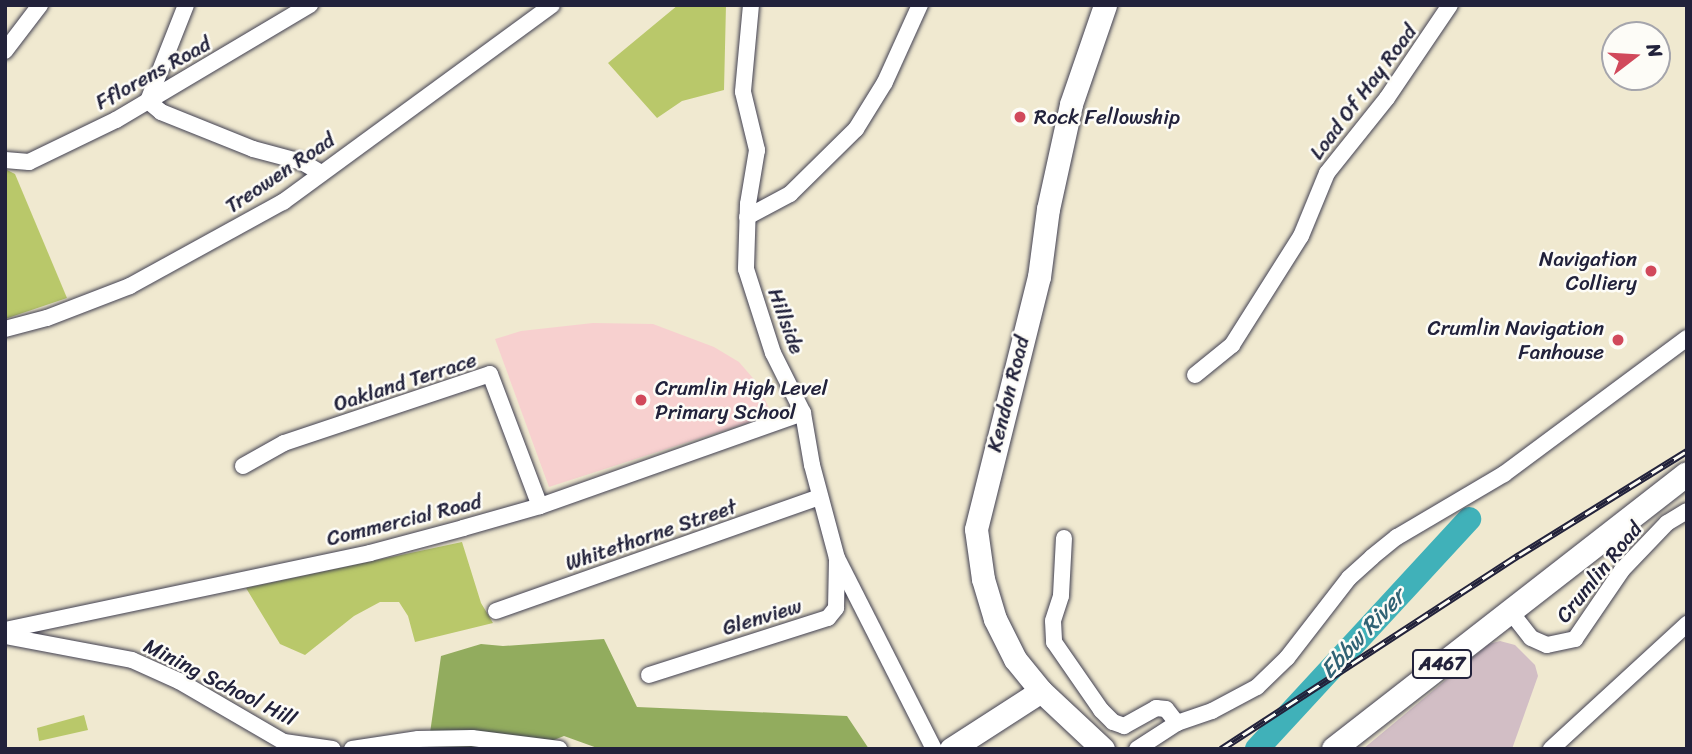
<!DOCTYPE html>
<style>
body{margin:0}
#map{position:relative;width:1692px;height:754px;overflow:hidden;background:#f0e9d0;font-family:Sriracha,sans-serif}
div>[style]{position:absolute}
.built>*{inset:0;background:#f7d0cf}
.industrial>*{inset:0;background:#d2bec5}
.green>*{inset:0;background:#b9c86a}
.forest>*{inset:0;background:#92ac5e}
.river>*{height:24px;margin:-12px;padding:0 12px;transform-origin:12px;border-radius:12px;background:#40b1b9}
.roads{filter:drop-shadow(0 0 2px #414051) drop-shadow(0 0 2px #414051)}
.street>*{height:16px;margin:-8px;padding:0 8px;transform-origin:8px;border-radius:8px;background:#fff}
.secondary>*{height:23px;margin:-11.5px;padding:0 11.5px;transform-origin:11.5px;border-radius:11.5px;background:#fff}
.primary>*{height:24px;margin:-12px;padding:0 12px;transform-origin:12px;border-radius:12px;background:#fff}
.rail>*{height:7px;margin-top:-3.5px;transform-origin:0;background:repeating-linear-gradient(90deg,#fdfcf7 0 13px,#22223b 0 26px);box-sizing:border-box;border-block:2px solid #22223b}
.dots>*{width:19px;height:19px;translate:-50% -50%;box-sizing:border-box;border:4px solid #fdfcf7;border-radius:50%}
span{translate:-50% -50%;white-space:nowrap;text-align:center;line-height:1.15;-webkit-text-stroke:5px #fdfcf7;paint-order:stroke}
.shield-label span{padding:2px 5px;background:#fdfcf7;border:2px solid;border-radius:5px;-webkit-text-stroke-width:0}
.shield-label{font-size:19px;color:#22223b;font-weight:700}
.street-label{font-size:21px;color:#22223b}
.poi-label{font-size:21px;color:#22223b}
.left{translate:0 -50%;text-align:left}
.right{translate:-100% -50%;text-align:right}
.water-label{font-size:23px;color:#306274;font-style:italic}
.frame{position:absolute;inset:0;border:7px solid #22223b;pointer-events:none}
.north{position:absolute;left:1601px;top:21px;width:70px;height:70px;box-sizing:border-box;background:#fdfcf7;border:2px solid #a5a5ac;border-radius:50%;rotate:73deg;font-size:19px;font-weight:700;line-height:28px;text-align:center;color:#22223b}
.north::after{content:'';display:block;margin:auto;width:24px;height:32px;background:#d1495b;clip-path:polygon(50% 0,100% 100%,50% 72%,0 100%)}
</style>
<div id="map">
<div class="built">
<i style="clip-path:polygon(593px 323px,653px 324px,714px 347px,739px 362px,758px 384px,772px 415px,549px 487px,495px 339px,521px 331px)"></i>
</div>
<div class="industrial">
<i style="clip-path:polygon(1500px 641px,1515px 645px,1535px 665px,1538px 676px,1512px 749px,1363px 749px,1489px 644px)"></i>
</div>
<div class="green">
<i style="clip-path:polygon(678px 5px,726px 5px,724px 90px,682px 101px,657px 118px,608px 63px)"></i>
<i style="clip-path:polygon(5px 169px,15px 174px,67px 298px,5px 319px)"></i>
<i style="clip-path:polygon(462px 542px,481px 603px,493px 623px,415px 642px,408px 616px,399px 602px,380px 602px,354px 616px,305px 655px,280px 644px,246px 588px)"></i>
<i style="clip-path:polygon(84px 715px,88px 730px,39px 741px,37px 728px)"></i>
</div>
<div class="forest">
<i style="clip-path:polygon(604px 639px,637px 707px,847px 716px,869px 749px,600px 749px,564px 736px,531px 749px,417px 749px,428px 747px,441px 656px,481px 644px,503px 646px)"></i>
</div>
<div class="river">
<i style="left:1257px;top:749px;width:313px;rotate:-47.3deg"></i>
</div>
<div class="roads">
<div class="street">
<i style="left:186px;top:5px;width:103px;rotate:111.6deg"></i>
<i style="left:148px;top:101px;width:17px;rotate:40deg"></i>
<i style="left:161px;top:112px;width:99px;rotate:21.9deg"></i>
<i style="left:253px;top:149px;width:51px;rotate:14.9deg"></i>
<i style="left:302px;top:162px;width:22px;rotate:30deg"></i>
<i style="left:751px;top:5px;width:87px;rotate:95.3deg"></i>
<i style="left:743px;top:92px;width:60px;rotate:76.4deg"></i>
<i style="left:757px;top:150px;width:55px;rotate:99.5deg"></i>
<i style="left:748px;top:204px;width:65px;rotate:91.8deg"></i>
<i style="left:746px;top:269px;width:88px;rotate:72.2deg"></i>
<i style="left:773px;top:353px;width:67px;rotate:63.4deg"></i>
<i style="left:803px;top:413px;width:53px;rotate:80.2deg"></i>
<i style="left:812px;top:465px;width:96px;rotate:75deg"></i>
<i style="left:837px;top:558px;width:214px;rotate:63.1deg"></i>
<i style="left:5px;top:51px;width:58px;rotate:-52.7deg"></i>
<i style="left:5px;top:160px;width:24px;rotate:5deg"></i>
<i style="left:29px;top:162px;width:97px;rotate:-25.8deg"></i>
<i style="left:116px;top:120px;width:226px;rotate:-30.7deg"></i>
<i style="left:747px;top:217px;width:49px;rotate:-28.1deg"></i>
<i style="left:790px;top:194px;width:93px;rotate:-44.6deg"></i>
<i style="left:856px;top:129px;width:55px;rotate:-58.3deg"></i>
<i style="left:885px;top:82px;width:85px;rotate:-65.6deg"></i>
<i style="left:5px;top:329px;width:43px;rotate:-14.7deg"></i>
<i style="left:47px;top:318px;width:89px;rotate:-21.1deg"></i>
<i style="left:130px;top:286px;width:175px;rotate:-28.8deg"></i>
<i style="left:283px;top:202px;width:333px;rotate:-36.2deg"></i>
<i style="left:1195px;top:375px;width:48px;rotate:-39deg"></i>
<i style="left:1232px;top:345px;width:129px;rotate:-57.7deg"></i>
<i style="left:1301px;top:236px;width:68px;rotate:-67.6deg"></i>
<i style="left:1327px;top:173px;width:96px;rotate:-51.3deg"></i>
<i style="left:1387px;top:98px;width:112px;rotate:-55.9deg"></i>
<i style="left:243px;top:466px;width:47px;rotate:-29.3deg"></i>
<i style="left:284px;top:443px;width:217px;rotate:-18.5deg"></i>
<i style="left:490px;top:374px;width:141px;rotate:69.3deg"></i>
<i style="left:1064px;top:538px;width:58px;rotate:93deg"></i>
<i style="left:1061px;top:596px;width:26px;rotate:108deg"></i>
<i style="left:1053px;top:621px;width:21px;rotate:87deg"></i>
<i style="left:1054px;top:642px;width:83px;rotate:55.3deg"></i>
<i style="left:1101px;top:710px;width:17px;rotate:45deg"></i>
<i style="left:1113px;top:722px;width:12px;rotate:20deg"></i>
<i style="left:1124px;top:726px;width:37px;rotate:-29deg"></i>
<i style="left:1156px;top:708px;width:10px;rotate:6deg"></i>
<i style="left:1166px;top:709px;width:18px;rotate:52deg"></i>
<i style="left:496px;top:611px;width:343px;rotate:-19.4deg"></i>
<i style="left:1510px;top:611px;width:34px;rotate:52deg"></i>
<i style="left:1531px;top:638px;width:17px;rotate:24deg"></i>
<i style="left:1547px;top:645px;width:29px;rotate:-12deg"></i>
<i style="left:1575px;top:639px;width:83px;rotate:-55.7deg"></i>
<i style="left:1622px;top:570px;width:65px;rotate:-46.2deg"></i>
<i style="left:1667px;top:523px;width:23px;rotate:-31deg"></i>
<i style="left:5px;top:630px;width:373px;rotate:-11.9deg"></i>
<i style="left:370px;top:553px;width:96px;rotate:-15deg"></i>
<i style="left:463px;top:528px;width:80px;rotate:-15.9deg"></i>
<i style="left:540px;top:506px;width:279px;rotate:-19.5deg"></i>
<i style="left:5px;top:636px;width:129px;rotate:10.7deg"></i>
<i style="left:132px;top:660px;width:51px;rotate:24.1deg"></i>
<i style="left:179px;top:681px;width:121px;rotate:30.2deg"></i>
<i style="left:284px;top:742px;width:49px;rotate:8.1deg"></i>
<i style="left:649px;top:675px;width:188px;rotate:-17.7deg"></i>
<i style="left:828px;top:618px;width:13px;rotate:-51deg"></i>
<i style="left:836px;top:608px;width:49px;rotate:-88.8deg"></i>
<i style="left:352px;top:749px;width:67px;rotate:-8.6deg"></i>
<i style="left:418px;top:739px;width:54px;rotate:-1.1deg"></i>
<i style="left:472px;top:738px;width:88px;rotate:7.2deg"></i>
<i style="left:1137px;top:749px;width:48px;rotate:-33deg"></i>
<i style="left:1177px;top:723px;width:37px;rotate:-19deg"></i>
<i style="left:1212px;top:711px;width:51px;rotate:-28.1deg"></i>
<i style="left:1257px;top:687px;width:42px;rotate:-44deg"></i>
<i style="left:1287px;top:658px;width:101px;rotate:-52.2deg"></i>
<i style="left:1349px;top:578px;width:31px;rotate:-42deg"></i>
<i style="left:1372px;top:557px;width:32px;rotate:-39deg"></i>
<i style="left:1397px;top:537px;width:124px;rotate:-30.5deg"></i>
<i style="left:1504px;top:474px;width:228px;rotate:-36.6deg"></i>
<i style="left:1551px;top:749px;width:185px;rotate:-42.6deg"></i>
</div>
<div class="secondary">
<i style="left:951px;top:749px;width:107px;rotate:-32.8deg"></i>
<i style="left:1103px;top:749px;width:85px;rotate:-136.9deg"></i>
<i style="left:1041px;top:691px;width:41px;rotate:-129.1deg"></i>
<i style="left:1015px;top:659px;width:45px;rotate:-116.6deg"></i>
<i style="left:995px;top:619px;width:42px;rotate:-106.7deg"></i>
<i style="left:983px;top:579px;width:50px;rotate:-98deg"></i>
<i style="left:976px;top:529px;width:260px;rotate:-76deg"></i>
<i style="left:1039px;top:277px;width:69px;rotate:-82.5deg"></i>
<i style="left:1048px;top:209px;width:107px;rotate:-77.6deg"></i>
<i style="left:1071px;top:104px;width:105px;rotate:-71deg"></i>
</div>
<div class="primary">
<i style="left:1334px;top:749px;width:447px;rotate:-37.9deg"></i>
</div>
</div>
<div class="rail">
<i style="left:1221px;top:749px;width:356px;rotate:-33.1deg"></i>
<i style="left:1519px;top:555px;width:198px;rotate:-31.8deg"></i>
</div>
<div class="dots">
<i style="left:1020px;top:117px;background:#d1495b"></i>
<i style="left:1651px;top:271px;background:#d1495b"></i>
<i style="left:1618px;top:340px;background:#d1495b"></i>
<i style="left:641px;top:400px;background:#d1495b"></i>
</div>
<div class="shield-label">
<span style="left:1442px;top:664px">A467</span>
</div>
<div class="street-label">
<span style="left:153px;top:73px;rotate:-29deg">Fflorens Road</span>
<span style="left:1363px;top:92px;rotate:-53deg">Load Of Hay Road</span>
<span style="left:280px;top:173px;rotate:-34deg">Treowen Road</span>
<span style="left:786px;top:321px;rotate:70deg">Hillside</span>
<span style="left:405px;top:382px;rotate:-18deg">Oakland Terrace</span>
<span style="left:1008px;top:394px;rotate:-76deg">Kendon Road</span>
<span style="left:404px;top:520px;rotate:-14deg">Commercial Road</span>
<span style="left:651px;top:535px;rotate:-19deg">Whitethorne Street</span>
<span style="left:1599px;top:572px;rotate:-51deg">Crumlin Road</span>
<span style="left:762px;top:617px;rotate:-17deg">Glenview</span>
<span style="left:220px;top:682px;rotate:27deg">Mining School Hill</span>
</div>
<div class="poi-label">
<span class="left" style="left:1034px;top:117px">Rock Fellowship</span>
<span class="right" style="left:1637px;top:271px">Navigation<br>Colliery</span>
<span class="right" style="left:1604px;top:340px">Crumlin Navigation<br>Fanhouse</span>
<span class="left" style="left:655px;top:400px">Crumlin High Level<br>Primary School</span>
</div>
<div class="water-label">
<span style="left:1363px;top:634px;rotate:-47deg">Ebbw River</span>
</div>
<div class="frame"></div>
<div class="north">N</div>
</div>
